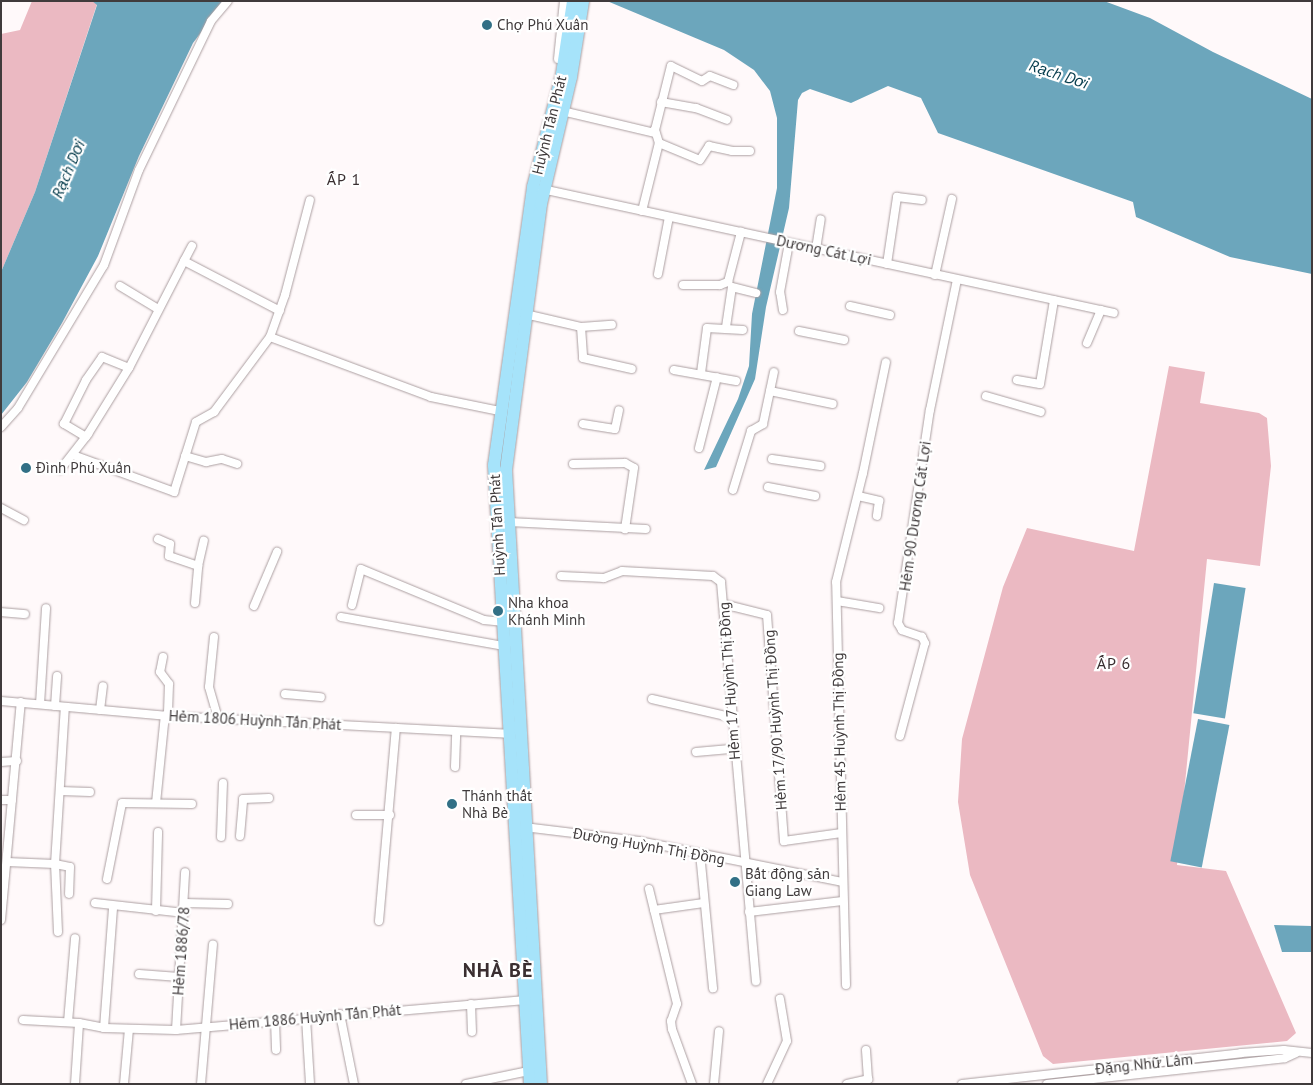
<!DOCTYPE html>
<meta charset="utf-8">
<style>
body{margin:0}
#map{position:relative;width:1313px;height:1085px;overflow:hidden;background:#fff9fa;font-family:"PT Sans",sans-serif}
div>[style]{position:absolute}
.green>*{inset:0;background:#ebb9c2}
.water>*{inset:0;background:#6ca6bc;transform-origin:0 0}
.roads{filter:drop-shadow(0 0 1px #ac9fa1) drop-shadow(0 0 1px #ac9fa1)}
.street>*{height:8px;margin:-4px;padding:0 4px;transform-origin:4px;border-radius:4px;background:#fff}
.primary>*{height:12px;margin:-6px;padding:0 6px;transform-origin:6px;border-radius:6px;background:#a6e3fa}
.dots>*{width:14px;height:14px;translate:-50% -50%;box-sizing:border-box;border:2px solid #fff;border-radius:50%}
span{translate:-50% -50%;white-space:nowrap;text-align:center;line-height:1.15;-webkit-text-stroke:4.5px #fff;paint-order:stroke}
.poi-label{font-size:15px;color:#403b3c}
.left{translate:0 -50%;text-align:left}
.street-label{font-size:15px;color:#403b3c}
.water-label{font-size:16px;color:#083e4e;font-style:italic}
.neighbourhood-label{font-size:16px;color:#3a2f31;letter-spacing:1px}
.district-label{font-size:20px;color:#3a2f31;font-weight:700;letter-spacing:1px}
.frame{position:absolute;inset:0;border:2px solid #403b3c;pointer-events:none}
</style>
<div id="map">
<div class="green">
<i style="clip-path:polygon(32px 1px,92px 1px,97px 4px,35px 192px,1px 272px,1px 34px,20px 30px)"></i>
<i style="clip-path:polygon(1169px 366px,1205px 372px,1200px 403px,1259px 413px,1267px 418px,1271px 466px,1260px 566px,1207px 559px,1177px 865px,1226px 871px,1296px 1033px,1287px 1041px,1053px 1064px,1043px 1056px,970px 875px,958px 802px,962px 739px,1003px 587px,1027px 528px,1134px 551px)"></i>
</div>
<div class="water">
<i style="clip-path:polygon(92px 1px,225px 1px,193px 43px,139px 156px,98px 256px,62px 323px,27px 382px,1px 415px,1px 272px,35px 192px,97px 5px)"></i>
<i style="clip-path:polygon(607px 1px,1104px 1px,1150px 18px,1213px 52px,1312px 99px,1312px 274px,1230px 257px,1136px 217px,1133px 202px,938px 133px,921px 98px,888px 86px,851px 103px,810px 89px,802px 93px,798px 100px,789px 208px,766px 307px,755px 379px,716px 467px,704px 470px,738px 399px,749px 366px,752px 314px,777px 188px,777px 118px,770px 91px,754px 70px,724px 50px)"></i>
<i style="left:1214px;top:583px;width:32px;height:132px;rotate:9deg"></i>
<i style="left:1198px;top:719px;width:32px;height:145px;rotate:11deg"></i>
<i style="clip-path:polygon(1274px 925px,1312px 926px,1312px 952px,1282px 952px)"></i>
</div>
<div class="roads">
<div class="street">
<i style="left:558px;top:59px;width:58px;rotate:-84.1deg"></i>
<i style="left:661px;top:102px;width:36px;rotate:10deg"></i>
<i style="left:696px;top:108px;width:33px;rotate:21deg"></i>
<i style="left:562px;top:111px;width:96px;rotate:13.3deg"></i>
<i style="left:659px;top:143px;width:44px;rotate:22.5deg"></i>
<i style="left:700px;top:160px;width:17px;rotate:-57deg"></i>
<i style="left:709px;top:146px;width:24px;rotate:12deg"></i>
<i style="left:732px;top:151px;width:18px"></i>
<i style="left:542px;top:189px;width:585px;rotate:12.23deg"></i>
<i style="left:642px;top:211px;width:70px;rotate:-76deg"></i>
<i style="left:659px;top:143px;width:14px;rotate:-107deg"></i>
<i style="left:655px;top:130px;width:66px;rotate:-76deg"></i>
<i style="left:671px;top:66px;width:34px;rotate:26deg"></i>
<i style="left:702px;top:81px;width:9px;rotate:-32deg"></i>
<i style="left:710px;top:76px;width:25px;rotate:21deg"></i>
<i style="left:816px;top:249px;width:30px;rotate:-81deg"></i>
<i style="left:184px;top:261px;width:17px;rotate:-62deg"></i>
<i style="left:887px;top:264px;width:68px;rotate:-81.5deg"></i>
<i style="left:897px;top:197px;width:25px;rotate:7deg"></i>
<i style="left:658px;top:274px;width:58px;rotate:-79.1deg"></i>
<i style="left:935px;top:275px;width:78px;rotate:-77.4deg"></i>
<i style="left:683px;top:285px;width:37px"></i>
<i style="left:720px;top:285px;width:9px;rotate:-21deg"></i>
<i style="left:728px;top:282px;width:52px;rotate:-75.4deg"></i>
<i style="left:120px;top:286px;width:44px;rotate:31.2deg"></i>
<i style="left:850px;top:306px;width:41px;rotate:12.7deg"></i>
<i style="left:783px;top:310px;width:18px;rotate:-99deg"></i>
<i style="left:780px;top:292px;width:50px;rotate:-79.6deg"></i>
<i style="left:525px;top:314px;width:57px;rotate:13.1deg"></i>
<i style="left:581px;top:327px;width:31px;rotate:86deg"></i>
<i style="left:583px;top:358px;width:50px;rotate:12.7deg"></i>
<i style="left:581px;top:327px;width:31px;rotate:-4deg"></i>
<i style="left:726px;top:327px;width:40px;rotate:-81.5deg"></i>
<i style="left:732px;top:287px;width:25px;rotate:14deg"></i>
<i style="left:799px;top:331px;width:46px;rotate:11.3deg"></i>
<i style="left:270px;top:337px;width:172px;rotate:20.4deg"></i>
<i style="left:431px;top:397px;width:70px;rotate:11.5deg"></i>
<i style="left:1087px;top:343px;width:36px;rotate:-67deg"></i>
<i style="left:674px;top:370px;width:63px;rotate:10.1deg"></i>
<i style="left:701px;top:373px;width:45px;rotate:-82.4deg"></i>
<i style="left:707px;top:328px;width:36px;rotate:3deg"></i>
<i style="left:1017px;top:380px;width:23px;rotate:10deg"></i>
<i style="left:1040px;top:384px;width:85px;rotate:-80.5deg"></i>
<i style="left:770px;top:391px;width:64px;rotate:11.7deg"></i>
<i style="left:986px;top:396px;width:57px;rotate:16.2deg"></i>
<i style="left:583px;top:424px;width:32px;rotate:9deg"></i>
<i style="left:615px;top:429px;width:19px;rotate:-78deg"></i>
<i style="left:1px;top:427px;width:25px;rotate:-48deg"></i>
<i style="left:18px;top:408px;width:167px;rotate:-59deg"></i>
<i style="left:104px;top:265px;width:101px;rotate:-69.8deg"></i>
<i style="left:139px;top:170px;width:165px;rotate:-64.2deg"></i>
<i style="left:211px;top:21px;width:26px;rotate:-50deg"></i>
<i style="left:86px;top:437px;width:26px;rotate:-149deg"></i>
<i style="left:64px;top:424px;width:49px;rotate:-63.4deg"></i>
<i style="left:86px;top:380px;width:28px;rotate:-55deg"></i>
<i style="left:102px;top:357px;width:29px;rotate:22deg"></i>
<i style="left:699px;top:448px;width:73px;rotate:-75.8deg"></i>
<i style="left:73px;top:455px;width:108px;rotate:20.1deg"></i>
<i style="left:174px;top:492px;width:73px;rotate:-72.6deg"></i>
<i style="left:196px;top:422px;width:21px;rotate:-29deg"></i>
<i style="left:214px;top:412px;width:94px;rotate:-53.3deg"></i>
<i style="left:270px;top:337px;width:45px;rotate:-70.3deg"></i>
<i style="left:285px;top:295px;width:98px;rotate:-75.3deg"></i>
<i style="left:185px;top:456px;width:22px;rotate:16deg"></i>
<i style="left:206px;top:462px;width:16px;rotate:-11deg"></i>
<i style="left:222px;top:459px;width:16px;rotate:18deg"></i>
<i style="left:772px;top:459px;width:49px;rotate:8.3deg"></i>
<i style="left:573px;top:464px;width:52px;rotate:-1.1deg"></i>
<i style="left:625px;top:463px;width:10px;rotate:29deg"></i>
<i style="left:634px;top:468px;width:62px;rotate:98.4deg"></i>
<i style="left:60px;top:470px;width:46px;rotate:-52.1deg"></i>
<i style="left:88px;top:434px;width:78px;rotate:-58.2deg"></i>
<i style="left:129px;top:368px;width:120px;rotate:-62.8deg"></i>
<i style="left:184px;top:261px;width:108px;rotate:27.5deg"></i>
<i style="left:768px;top:487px;width:48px;rotate:10.8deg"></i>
<i style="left:733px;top:490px;width:62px;rotate:-73deg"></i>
<i style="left:751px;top:431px;width:14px;rotate:-30deg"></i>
<i style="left:763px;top:424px;width:53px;rotate:-78.1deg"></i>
<i style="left:858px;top:496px;width:22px;rotate:13deg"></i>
<i style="left:879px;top:501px;width:15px;rotate:98deg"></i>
<i style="left:1px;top:508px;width:26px;rotate:28deg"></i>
<i style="left:509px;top:522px;width:137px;rotate:2.9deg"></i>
<i style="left:158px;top:539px;width:13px;rotate:23deg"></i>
<i style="left:170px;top:544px;width:12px;rotate:95deg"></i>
<i style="left:169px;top:556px;width:31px;rotate:19deg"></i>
<i style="left:198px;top:566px;width:26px;rotate:-77deg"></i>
<i style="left:561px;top:576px;width:43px;rotate:2.7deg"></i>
<i style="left:604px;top:578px;width:19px;rotate:-21deg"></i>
<i style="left:622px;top:571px;width:91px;rotate:3.1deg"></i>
<i style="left:713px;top:576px;width:10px;rotate:37deg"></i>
<i style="left:721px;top:582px;width:401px;rotate:85deg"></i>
<i style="left:837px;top:601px;width:43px;rotate:9.5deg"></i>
<i style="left:195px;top:603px;width:37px;rotate:-85deg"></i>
<i style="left:723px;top:604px;width:45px;rotate:14deg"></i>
<i style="left:767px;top:615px;width:227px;rotate:85.7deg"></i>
<i style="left:784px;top:841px;width:58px;rotate:-8deg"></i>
<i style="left:352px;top:605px;width:37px;rotate:-76deg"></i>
<i style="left:361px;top:569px;width:133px;rotate:22.5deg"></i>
<i style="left:484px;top:620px;width:18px;rotate:6deg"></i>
<i style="left:254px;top:606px;width:59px;rotate:-66.9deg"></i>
<i style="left:1px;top:612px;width:24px;rotate:5deg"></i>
<i style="left:341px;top:617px;width:166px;rotate:10.1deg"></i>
<i style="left:214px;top:637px;width:50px;rotate:95.7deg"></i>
<i style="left:209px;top:687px;width:32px;rotate:74deg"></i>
<i style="left:163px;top:657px;width:15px;rotate:101deg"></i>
<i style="left:160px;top:672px;width:15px;rotate:53deg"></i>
<i style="left:169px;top:684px;width:32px;rotate:92deg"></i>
<i style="left:285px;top:694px;width:36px;rotate:5deg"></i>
<i style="left:652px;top:699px;width:80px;rotate:13deg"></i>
<i style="left:1px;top:701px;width:168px;rotate:5.1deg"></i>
<i style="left:168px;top:716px;width:342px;rotate:3deg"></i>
<i style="left:40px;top:704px;width:96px;rotate:-86.4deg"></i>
<i style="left:55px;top:706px;width:30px;rotate:-86deg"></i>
<i style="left:100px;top:710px;width:24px;rotate:-83deg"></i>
<i style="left:900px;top:736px;width:96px;rotate:-75deg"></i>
<i style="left:925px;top:643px;width:7px;rotate:-117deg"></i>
<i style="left:922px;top:637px;width:21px;rotate:-161deg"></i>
<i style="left:902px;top:630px;width:8px;rotate:-120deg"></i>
<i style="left:898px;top:623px;width:215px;rotate:-81.5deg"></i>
<i style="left:930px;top:410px;width:133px;rotate:-78.3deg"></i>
<i style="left:696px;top:752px;width:37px;rotate:-5deg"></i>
<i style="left:1px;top:762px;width:16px;rotate:-4deg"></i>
<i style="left:455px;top:767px;width:35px;rotate:-88deg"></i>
<i style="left:60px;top:791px;width:30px;rotate:2deg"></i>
<i style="left:1px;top:800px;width:11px"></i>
<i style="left:156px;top:803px;width:88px;rotate:-84.2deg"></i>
<i style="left:356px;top:815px;width:34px"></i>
<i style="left:524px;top:827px;width:116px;rotate:6.9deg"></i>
<i style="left:639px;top:841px;width:207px;rotate:11.4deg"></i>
<i style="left:240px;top:836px;width:37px;rotate:-85deg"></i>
<i style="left:243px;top:799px;width:26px;rotate:-2deg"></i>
<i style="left:221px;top:837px;width:54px;rotate:-87.9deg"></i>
<i style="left:700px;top:853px;width:136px;rotate:84.5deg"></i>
<i style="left:7px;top:862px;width:48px;rotate:2.4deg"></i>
<i style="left:55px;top:864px;width:157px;rotate:-86.4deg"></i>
<i style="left:107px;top:879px;width:77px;rotate:-78.8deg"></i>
<i style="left:122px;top:803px;width:70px;rotate:0.8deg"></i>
<i style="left:649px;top:889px;width:118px;rotate:76.3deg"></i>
<i style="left:677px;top:1004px;width:18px;rotate:109deg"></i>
<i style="left:671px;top:1021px;width:8px;rotate:83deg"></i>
<i style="left:672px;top:1029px;width:59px;rotate:70deg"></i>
<i style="left:95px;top:903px;width:90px;rotate:6.4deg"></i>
<i style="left:184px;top:903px;width:44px;rotate:1.3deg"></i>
<i style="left:654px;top:910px;width:50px;rotate:-8deg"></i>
<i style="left:156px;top:911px;width:79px;rotate:-88.5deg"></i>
<i style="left:749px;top:912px;width:94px;rotate:-6.7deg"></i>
<i style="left:1px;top:920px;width:219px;rotate:-84.8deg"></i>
<i style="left:379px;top:921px;width:194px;rotate:-85deg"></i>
<i style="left:58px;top:932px;width:68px;rotate:-92.5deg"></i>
<i style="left:55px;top:864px;width:15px;rotate:11deg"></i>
<i style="left:70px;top:867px;width:27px;rotate:92deg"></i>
<i style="left:139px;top:974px;width:40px;rotate:4.3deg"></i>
<i style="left:846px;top:985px;width:403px;rotate:-91.4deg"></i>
<i style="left:836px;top:582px;width:112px;rotate:-76.1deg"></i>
<i style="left:863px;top:473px;width:113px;rotate:-78.3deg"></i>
<i style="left:471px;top:1004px;width:28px;rotate:88deg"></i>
<i style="left:340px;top:1014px;width:71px;rotate:78.7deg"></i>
<i style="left:306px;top:1018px;width:66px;rotate:86.5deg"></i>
<i style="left:23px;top:1020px;width:56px;rotate:3.1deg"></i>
<i style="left:79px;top:1023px;width:25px;rotate:11deg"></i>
<i style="left:104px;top:1028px;width:72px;rotate:1.6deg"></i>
<i style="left:176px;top:1030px;width:351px;rotate:-4.9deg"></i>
<i style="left:275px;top:1020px;width:30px;rotate:88deg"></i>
<i style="left:68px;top:1022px;width:84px;rotate:-85.2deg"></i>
<i style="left:104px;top:1028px;width:121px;rotate:-85.7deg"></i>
<i style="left:176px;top:1030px;width:158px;rotate:-86.7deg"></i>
<i style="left:75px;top:1084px;width:61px;rotate:-86.2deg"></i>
<i style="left:124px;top:1084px;width:55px;rotate:-84.8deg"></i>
<i style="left:201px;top:1084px;width:140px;rotate:-85.1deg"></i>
<i style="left:466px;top:1084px;width:64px;rotate:-11.7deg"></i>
<i style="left:714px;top:1084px;width:53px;rotate:-84.6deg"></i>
<i style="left:767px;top:1084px;width:47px;rotate:-65.1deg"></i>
<i style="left:787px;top:1041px;width:43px;rotate:-99.5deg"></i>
<i style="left:847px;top:1084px;width:22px;rotate:-13deg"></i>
<i style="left:868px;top:1079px;width:29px;rotate:-94deg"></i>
<i style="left:962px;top:1084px;width:281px;rotate:-6.3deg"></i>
<i style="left:1241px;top:1053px;width:43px;rotate:-4deg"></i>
<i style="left:1284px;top:1050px;width:28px;rotate:6deg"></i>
<i style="left:1047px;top:1084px;width:239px;rotate:-6.2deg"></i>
<i style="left:1285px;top:1058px;width:12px;rotate:-24deg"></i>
</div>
<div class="primary">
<i style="left:530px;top:1084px;width:620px;rotate:-93.33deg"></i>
<i style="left:494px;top:465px;width:281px;rotate:-82deg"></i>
<i style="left:533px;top:187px;width:117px;rotate:-75.6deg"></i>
<i style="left:562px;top:74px;width:74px;rotate:-81.4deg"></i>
<i style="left:541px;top:1084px;width:615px;rotate:-93.26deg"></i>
<i style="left:506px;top:470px;width:268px;rotate:-82.5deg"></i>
<i style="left:541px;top:204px;width:130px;rotate:-76.7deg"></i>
<i style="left:571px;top:77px;width:77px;rotate:-81deg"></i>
</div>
</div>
<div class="dots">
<i style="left:487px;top:25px;background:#327086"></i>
<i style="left:26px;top:468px;background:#327086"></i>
<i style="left:498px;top:611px;background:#327086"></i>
<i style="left:452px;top:804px;background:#327086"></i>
<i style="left:735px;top:882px;background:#327086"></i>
</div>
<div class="poi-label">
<span class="left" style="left:497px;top:25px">Chợ Phú Xuân</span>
<span class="left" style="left:36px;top:468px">Đình Phú Xuân</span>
<span class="left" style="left:508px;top:611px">Nha khoa<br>Khánh Minh</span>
<span class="left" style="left:462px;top:804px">Thánh thất<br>Nhà Bè</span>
<span class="left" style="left:745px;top:882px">Bất động sản<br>Giang Law</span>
</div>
<div class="street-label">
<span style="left:549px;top:125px;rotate:-76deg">Huỳnh Tấn Phát</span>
<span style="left:824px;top:250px;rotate:12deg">Dương Cát Lợi</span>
<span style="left:915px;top:516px;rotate:-82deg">Hẻm 90 Dương Cát Lợi</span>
<span style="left:497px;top:525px;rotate:-93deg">Huỳnh Tấn Phát</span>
<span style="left:729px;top:681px;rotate:-94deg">Hẻm 17 Huỳnh Thị Đồng</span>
<span style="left:255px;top:720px;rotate:3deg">Hẻm 1806 Huỳnh Tấn Phát</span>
<span style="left:775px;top:720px;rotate:-94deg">Hẻm 17/90 Huỳnh Thị Đồng</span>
<span style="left:839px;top:732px;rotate:-91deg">Hẻm 45 Huỳnh Thị Đồng</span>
<span style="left:649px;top:846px;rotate:10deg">Đường Huỳnh Thị Đồng</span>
<span style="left:181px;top:951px;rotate:-86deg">Hẻm 1886/78</span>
<span style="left:315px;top:1017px;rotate:-5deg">Hẻm 1886 Huỳnh Tấn Phát</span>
<span style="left:1144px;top:1064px;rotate:-6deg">Đặng Nhữ Lâm</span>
</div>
<div class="water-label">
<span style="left:1059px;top:74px;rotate:18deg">Rạch Dơi</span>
<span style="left:68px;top:169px;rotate:-67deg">Rạch Dơi</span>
</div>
<div class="neighbourhood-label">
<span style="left:344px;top:179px">ẤP 1</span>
<span style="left:1114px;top:663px">ẤP 6</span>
</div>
<div class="district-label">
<span style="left:498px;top:970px">NHÀ BÈ</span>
</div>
<div class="frame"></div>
</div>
